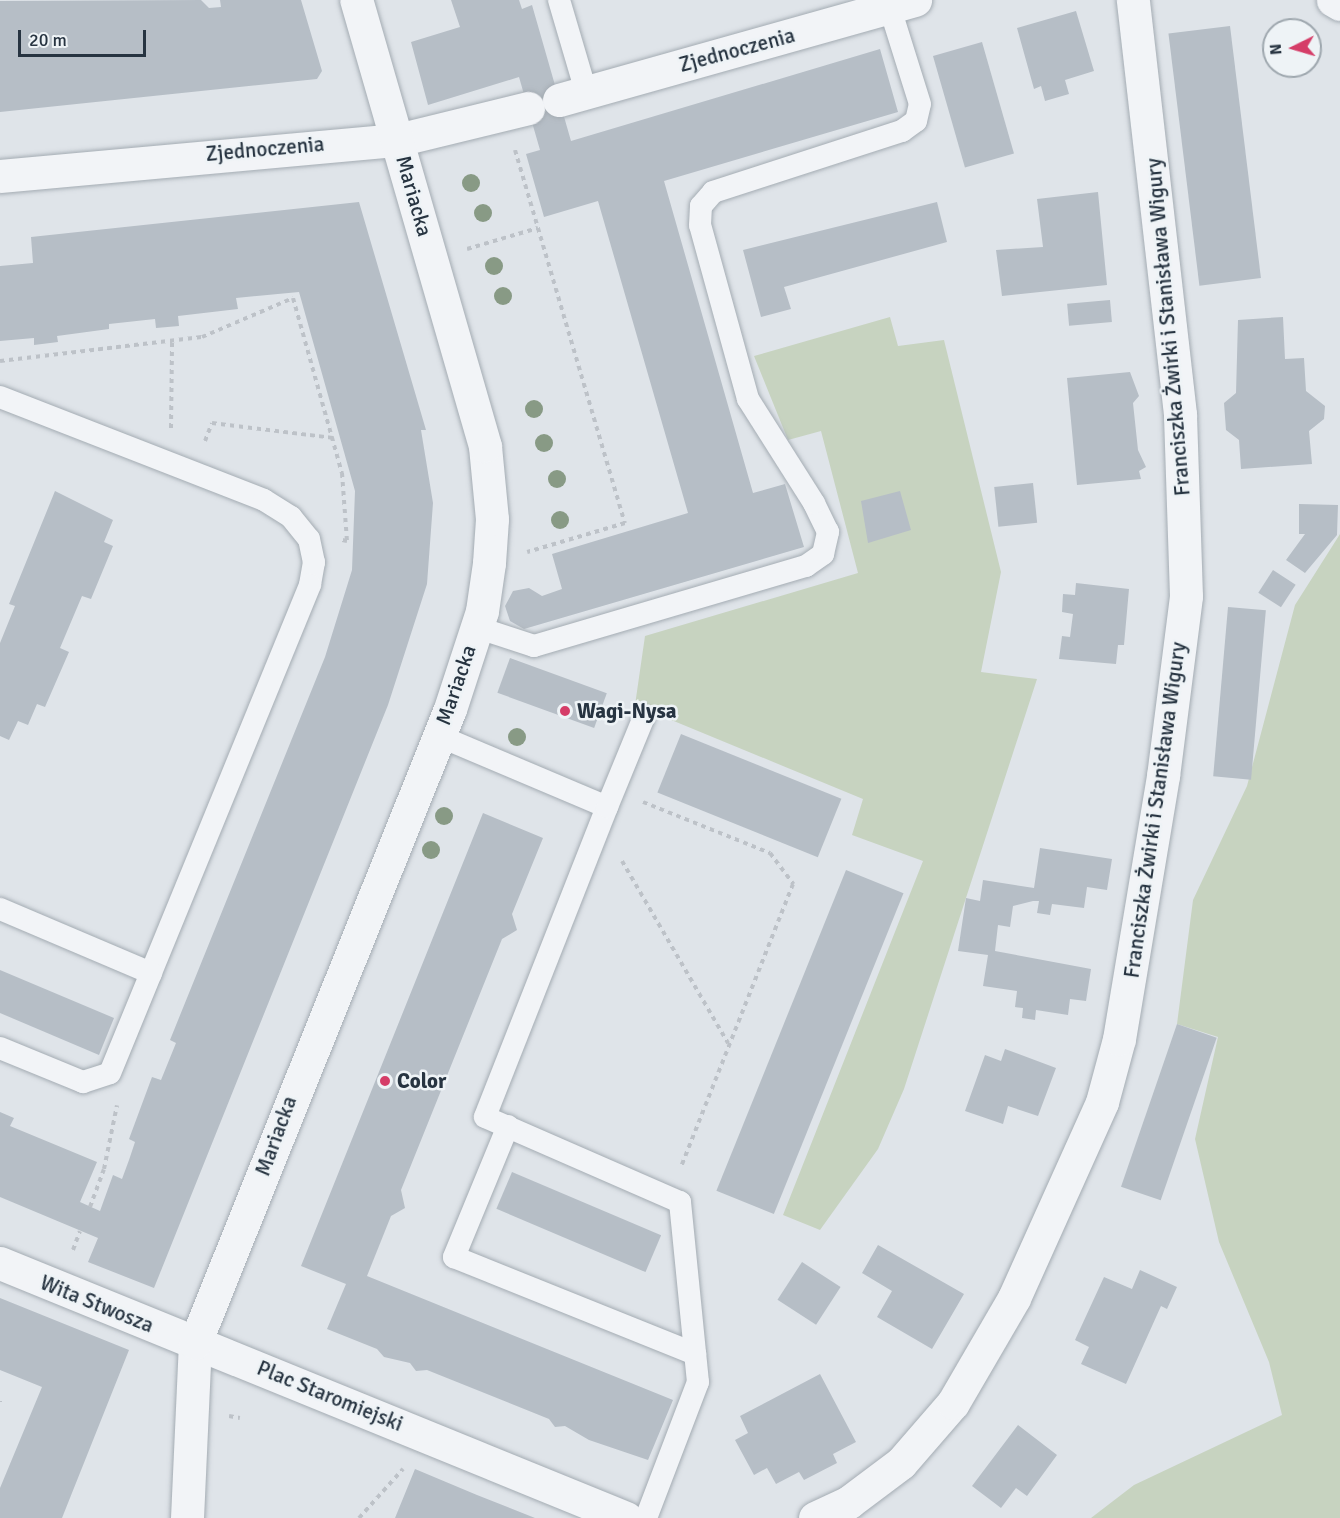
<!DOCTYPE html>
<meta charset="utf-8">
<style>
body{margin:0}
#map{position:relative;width:1340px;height:1518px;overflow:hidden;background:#dfe4e9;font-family:Signika,sans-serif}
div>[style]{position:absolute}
.green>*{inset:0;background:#c7d3c0}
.building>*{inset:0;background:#b6bec6;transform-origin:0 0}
.path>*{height:4px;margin-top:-2px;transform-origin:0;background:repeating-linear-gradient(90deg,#bdc2c8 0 4.5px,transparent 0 9px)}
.roads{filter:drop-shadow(0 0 2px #a4acb3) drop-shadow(0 0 2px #a4acb3)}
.service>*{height:22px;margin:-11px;padding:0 11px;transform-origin:11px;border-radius:11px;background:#f2f4f7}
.pedestrian>*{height:33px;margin:-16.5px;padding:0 16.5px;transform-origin:16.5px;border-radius:16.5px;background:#f2f4f7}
.minor>*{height:33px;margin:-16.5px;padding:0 16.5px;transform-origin:16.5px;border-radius:16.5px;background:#f2f4f7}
.trees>*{width:18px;height:18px;margin:-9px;border-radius:50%;background:#889a85}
.dots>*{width:16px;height:16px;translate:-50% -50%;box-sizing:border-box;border:3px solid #eef3f6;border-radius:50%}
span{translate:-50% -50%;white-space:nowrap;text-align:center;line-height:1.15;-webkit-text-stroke:5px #eef3f6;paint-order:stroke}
.street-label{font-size:21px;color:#273441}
.poi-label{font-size:21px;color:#273441;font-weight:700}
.left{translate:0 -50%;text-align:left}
.north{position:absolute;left:1262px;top:18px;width:60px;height:60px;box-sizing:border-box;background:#eef3f6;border:2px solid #9ea7ae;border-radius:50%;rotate:265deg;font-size:16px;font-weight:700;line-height:24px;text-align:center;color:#273441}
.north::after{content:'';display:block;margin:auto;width:21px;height:27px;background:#d53d68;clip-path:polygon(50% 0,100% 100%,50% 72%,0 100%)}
.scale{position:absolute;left:18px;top:30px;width:128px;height:27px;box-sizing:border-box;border:3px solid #273441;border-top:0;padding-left:8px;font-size:18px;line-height:21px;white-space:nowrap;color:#273441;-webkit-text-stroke:4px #eef3f6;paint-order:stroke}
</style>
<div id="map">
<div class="green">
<i style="clip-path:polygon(890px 317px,898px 346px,944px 340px,1001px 572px,981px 672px,1037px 679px,904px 1089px,878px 1149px,820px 1230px,783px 1215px,923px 861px,852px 835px,863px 799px,635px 705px,645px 636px,858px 573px,821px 431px,788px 440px,754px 356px)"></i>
<i style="clip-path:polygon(1340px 534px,1340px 1518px,1091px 1518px,1134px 1485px,1282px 1415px,1269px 1362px,1219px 1242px,1195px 1139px,1218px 1037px,1177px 1024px,1193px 900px,1247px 786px,1295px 605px)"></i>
</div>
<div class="building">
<i style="clip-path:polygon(201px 0,209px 8px,221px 7px,220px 0,301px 0,322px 71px,317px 79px,0 112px,0 1px)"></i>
<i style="clip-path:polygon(451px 0,519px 0,522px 9px,532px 5px,571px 141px,880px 49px,898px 112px,664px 181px,753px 493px,785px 484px,804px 547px,524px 629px,510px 621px,505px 606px,513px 591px,529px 588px,542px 596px,562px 589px,552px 554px,688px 513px,598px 201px,544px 217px,526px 154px,540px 150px,519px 77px,428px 105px,411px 42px,460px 27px)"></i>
<i style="clip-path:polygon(1076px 11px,1094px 71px,1065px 80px,1069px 94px,1045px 101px,1041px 86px,1034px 89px,1017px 28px)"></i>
<i style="left:1230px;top:26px;width:254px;height:62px;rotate:83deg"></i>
<i style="left:982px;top:42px;width:116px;height:51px;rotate:74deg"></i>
<i style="clip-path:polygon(1098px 192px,1107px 285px,1002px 296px,996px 250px,1043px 247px,1037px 199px)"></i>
<i style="clip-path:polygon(359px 202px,426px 430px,421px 430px,433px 503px,427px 584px,388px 705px,154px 1288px,88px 1262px,98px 1238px,0 1197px,0 1112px,14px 1118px,10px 1126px,97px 1162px,80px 1202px,100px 1211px,113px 1175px,122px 1179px,129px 1160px,135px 1142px,129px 1139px,152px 1077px,161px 1080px,176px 1043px,170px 1040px,325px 657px,352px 570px,355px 491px,299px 292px,236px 298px,238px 309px,178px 316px,179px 326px,156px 328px,155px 319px,109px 324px,109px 329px,57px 336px,58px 342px,34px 345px,34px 338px,0 341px,0 266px,33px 263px,31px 237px)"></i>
<i style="clip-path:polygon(937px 202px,947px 242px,784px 287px,791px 309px,761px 317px,743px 250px)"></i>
<i style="left:1110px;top:300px;width:22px;height:43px;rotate:85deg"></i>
<i style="clip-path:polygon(1283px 317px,1285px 359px,1304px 358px,1306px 391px,1325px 406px,1324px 419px,1309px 431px,1312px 464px,1241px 469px,1239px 440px,1226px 430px,1224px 403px,1236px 393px,1238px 320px)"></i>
<i style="clip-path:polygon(1130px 372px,1139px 396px,1133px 403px,1138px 450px,1146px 467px,1139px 471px,1141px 479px,1077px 485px,1067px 378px)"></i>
<i style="left:1033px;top:483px;width:40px;height:39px;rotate:84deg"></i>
<i style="clip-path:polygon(55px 491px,113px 520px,104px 542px,113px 546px,91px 599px,82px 596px,60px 648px,69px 652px,45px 707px,37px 704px,28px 725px,18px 721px,9px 740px,0 736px,0 643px,15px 606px,9px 604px)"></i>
<i style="clip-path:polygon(900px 491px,911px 530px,868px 543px,861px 501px)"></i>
<i style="clip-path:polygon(1299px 504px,1338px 505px,1337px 535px,1305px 573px,1286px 560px,1305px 534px,1299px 534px)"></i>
<i style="left:1273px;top:570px;width:27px;height:27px;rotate:33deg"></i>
<i style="clip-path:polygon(1076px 583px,1129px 589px,1124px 645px,1118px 645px,1116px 664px,1059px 659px,1062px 636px,1070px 637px,1073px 614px,1062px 612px,1063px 594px,1075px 595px)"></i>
<i style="left:1228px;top:607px;width:38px;height:170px;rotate:5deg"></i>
<i style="left:510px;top:658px;width:103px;height:37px;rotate:20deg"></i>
<i style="left:681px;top:734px;width:173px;height:63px;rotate:22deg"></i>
<i style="clip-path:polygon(483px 813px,543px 838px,512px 914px,517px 930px,502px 939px,401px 1190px,405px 1208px,391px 1216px,367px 1276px,673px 1400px,648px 1460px,589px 1440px,565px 1426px,555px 1427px,549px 1419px,427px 1370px,416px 1371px,410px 1363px,384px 1357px,377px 1349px,327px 1329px,346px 1284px,301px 1266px)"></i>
<i style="clip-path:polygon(1040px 848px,1112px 859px,1107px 890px,1087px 887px,1084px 908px,1052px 904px,1050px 915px,1037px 913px,1039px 901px,1033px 901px,1013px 906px,1010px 927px,998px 925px,995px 951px,1091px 969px,1086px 1001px,1070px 999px,1068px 1015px,1036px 1010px,1035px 1020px,1022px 1018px,1023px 1008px,1015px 1007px,1017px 991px,983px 986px,988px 955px,958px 951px,966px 898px,980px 901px,983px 880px,1034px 888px)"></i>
<i style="left:846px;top:870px;width:62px;height:346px;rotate:22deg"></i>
<i style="clip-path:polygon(0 970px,114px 1018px,99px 1055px,0 1013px)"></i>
<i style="left:1177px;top:1024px;width:42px;height:172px;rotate:19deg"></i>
<i style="clip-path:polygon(1005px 1049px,1056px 1068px,1038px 1116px,1008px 1106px,1003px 1124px,965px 1111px,985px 1055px,1001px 1061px)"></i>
<i style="left:512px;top:1172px;width:162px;height:40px;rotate:23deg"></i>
<i style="clip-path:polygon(878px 1245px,964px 1294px,932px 1349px,877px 1317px,892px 1291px,862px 1273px)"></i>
<i style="left:802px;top:1262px;width:46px;height:45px;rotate:33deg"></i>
<i style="clip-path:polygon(1140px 1270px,1177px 1287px,1167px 1309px,1161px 1306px,1126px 1384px,1081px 1364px,1089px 1347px,1075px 1340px,1104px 1277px,1132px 1289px)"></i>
<i style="clip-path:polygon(0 1298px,129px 1350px,62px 1518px,0 1518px,0 1488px,42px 1387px,0 1370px)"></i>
<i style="clip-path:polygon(820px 1374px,856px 1442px,833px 1454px,837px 1463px,804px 1480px,799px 1472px,776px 1484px,767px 1468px,754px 1475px,735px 1440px,748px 1433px,740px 1416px)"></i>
<i style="clip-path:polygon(1018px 1425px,1057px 1455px,1027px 1496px,1016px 1488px,1001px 1508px,972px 1486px)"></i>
<i style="clip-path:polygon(415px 1469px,477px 1495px,535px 1518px,395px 1518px)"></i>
</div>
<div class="path">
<i style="left:515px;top:150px;width:389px;rotate:73.6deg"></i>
<i style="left:625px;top:523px;width:102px;rotate:163.5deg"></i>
<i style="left:467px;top:249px;width:74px;rotate:-16.5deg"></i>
<i style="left:0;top:361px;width:203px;rotate:-6.8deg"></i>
<i style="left:202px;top:337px;width:99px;rotate:-23.2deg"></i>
<i style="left:293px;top:298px;width:182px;rotate:74.4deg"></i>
<i style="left:342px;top:473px;width:68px;rotate:85.8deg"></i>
<i style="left:347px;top:541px;width:5px;rotate:-169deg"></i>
<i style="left:171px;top:428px;width:88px;rotate:-89.3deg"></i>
<i style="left:205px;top:441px;width:19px;rotate:-69deg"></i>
<i style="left:212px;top:423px;width:124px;rotate:7deg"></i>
<i style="left:643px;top:802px;width:137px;rotate:21.9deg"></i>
<i style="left:770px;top:853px;width:39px;rotate:53deg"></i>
<i style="left:793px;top:884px;width:302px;rotate:111.6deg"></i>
<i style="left:622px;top:861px;width:211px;rotate:59.8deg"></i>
<i style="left:90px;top:1207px;width:40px;rotate:-69.8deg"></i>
<i style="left:104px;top:1169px;width:65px;rotate:-78.5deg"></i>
<i style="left:73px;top:1250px;width:20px;rotate:-70deg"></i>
<i style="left:0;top:1401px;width:1px;rotate:90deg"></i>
<i style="left:229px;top:1416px;width:11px;rotate:10deg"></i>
<i style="left:359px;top:1518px;width:66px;rotate:-48.1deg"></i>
</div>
<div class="roads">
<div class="service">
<i style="left:559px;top:0;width:96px;rotate:73.6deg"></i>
<i style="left:0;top:397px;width:283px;rotate:21.3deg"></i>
<i style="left:264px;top:500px;width:32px;rotate:32deg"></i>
<i style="left:291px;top:517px;width:28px;rotate:51deg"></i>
<i style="left:309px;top:539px;width:24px;rotate:78deg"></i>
<i style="left:314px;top:562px;width:23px;rotate:100deg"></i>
<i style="left:310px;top:585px;width:419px;rotate:112.3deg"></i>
<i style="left:151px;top:973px;width:164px;rotate:-157deg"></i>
<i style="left:476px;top:627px;width:61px;rotate:18.1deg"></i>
<i style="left:534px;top:646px;width:284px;rotate:-16.4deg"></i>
<i style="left:806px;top:566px;width:21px;rotate:-35deg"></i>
<i style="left:823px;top:554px;width:23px;rotate:-77deg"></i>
<i style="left:828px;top:532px;width:32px;rotate:-116deg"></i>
<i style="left:814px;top:503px;width:123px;rotate:-122.4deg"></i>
<i style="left:748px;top:399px;width:180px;rotate:-105.4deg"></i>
<i style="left:700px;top:225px;width:19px;rotate:-87deg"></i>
<i style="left:701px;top:206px;width:18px;rotate:-49deg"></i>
<i style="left:713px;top:192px;width:199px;rotate:-17.9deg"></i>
<i style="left:902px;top:131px;width:17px;rotate:-36deg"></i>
<i style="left:916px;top:121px;width:17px;rotate:-77deg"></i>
<i style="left:920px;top:104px;width:101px;rotate:-107.4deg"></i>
<i style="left:439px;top:736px;width:182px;rotate:22.9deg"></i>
<i style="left:607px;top:807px;width:333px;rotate:111.5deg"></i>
<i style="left:485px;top:1117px;width:213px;rotate:23.6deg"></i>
<i style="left:680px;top:1202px;width:181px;rotate:84.3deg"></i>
<i style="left:698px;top:1382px;width:146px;rotate:110.9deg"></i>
<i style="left:607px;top:807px;width:97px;rotate:-67.7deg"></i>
<i style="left:0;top:1048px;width:90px;rotate:22.3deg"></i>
<i style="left:83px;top:1082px;width:28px;rotate:-18deg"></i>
<i style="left:110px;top:1073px;width:108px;rotate:-67.7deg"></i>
<i style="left:508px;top:1126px;width:142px;rotate:112.4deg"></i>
<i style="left:454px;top:1257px;width:260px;rotate:21.9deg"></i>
</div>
<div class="pedestrian">
<i style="left:1333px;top:0;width:8px;rotate:30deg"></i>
</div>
<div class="minor">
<i style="left:559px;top:100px;width:370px;rotate:-15.7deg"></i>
<i style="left:0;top:176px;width:399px;rotate:-5.2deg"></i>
<i style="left:397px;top:140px;width:135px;rotate:-13.7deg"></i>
<i style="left:0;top:1263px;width:676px;rotate:22.16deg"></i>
<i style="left:187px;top:1518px;width:175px;rotate:-87.4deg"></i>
<i style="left:195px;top:1343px;width:683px;rotate:-68.09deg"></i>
<i style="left:450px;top:709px;width:103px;rotate:-71.9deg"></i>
<i style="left:482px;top:611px;width:49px;rotate:-81.7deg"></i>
<i style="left:489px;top:563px;width:44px;rotate:-86.1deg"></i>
<i style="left:492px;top:519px;width:73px;rotate:-95.5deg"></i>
<i style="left:485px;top:446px;width:464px;rotate:-106.1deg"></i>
<i style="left:815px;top:1518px;width:38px;rotate:-25deg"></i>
<i style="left:849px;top:1502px;width:65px;rotate:-36.9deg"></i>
<i style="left:901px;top:1463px;width:79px;rotate:-49.1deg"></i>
<i style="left:953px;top:1403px;width:121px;rotate:-59.8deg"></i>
<i style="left:1014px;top:1298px;width:215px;rotate:-65.8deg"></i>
<i style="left:1102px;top:1102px;width:65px;rotate:-74.9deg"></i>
<i style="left:1119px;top:1039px;width:267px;rotate:-80.5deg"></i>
<i style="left:1163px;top:776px;width:181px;rotate:-82.7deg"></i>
<i style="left:1186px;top:596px;width:182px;rotate:-91.9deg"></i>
<i style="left:1180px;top:414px;width:417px;rotate:-96.5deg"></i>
</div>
</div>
<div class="trees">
<i style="left:471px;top:183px"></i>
<i style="left:483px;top:213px"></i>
<i style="left:494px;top:266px"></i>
<i style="left:503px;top:296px"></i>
<i style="left:534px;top:409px"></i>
<i style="left:544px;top:443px"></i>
<i style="left:557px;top:479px"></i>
<i style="left:560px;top:520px"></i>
<i style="left:517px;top:737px"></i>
<i style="left:444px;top:816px"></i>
<i style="left:431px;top:850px"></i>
</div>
<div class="dots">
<i style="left:565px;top:711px;background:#d53d68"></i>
<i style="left:385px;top:1081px;background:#d53d68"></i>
</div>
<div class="street-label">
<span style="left:737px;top:50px;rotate:-15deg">Zjednoczenia</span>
<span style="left:265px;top:149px;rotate:-5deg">Zjednoczenia</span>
<span style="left:414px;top:196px;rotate:74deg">Mariacka</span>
<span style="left:1168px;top:327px;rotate:-95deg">Franciszka Żwirki i Stanisława Wigury</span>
<span style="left:456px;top:685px;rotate:-71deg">Mariacka</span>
<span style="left:1155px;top:810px;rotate:-82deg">Franciszka Żwirki i Stanisława Wigury</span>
<span style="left:276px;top:1136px;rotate:-70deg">Mariacka</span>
<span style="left:97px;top:1304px;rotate:22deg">Wita Stwosza</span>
<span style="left:330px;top:1396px;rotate:22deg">Plac Staromiejski</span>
</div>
<div class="poi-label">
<span class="left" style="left:577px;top:711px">Wagi-Nysa</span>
<span class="left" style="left:397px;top:1081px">Color</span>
</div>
<div class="north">N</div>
<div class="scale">20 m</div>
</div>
